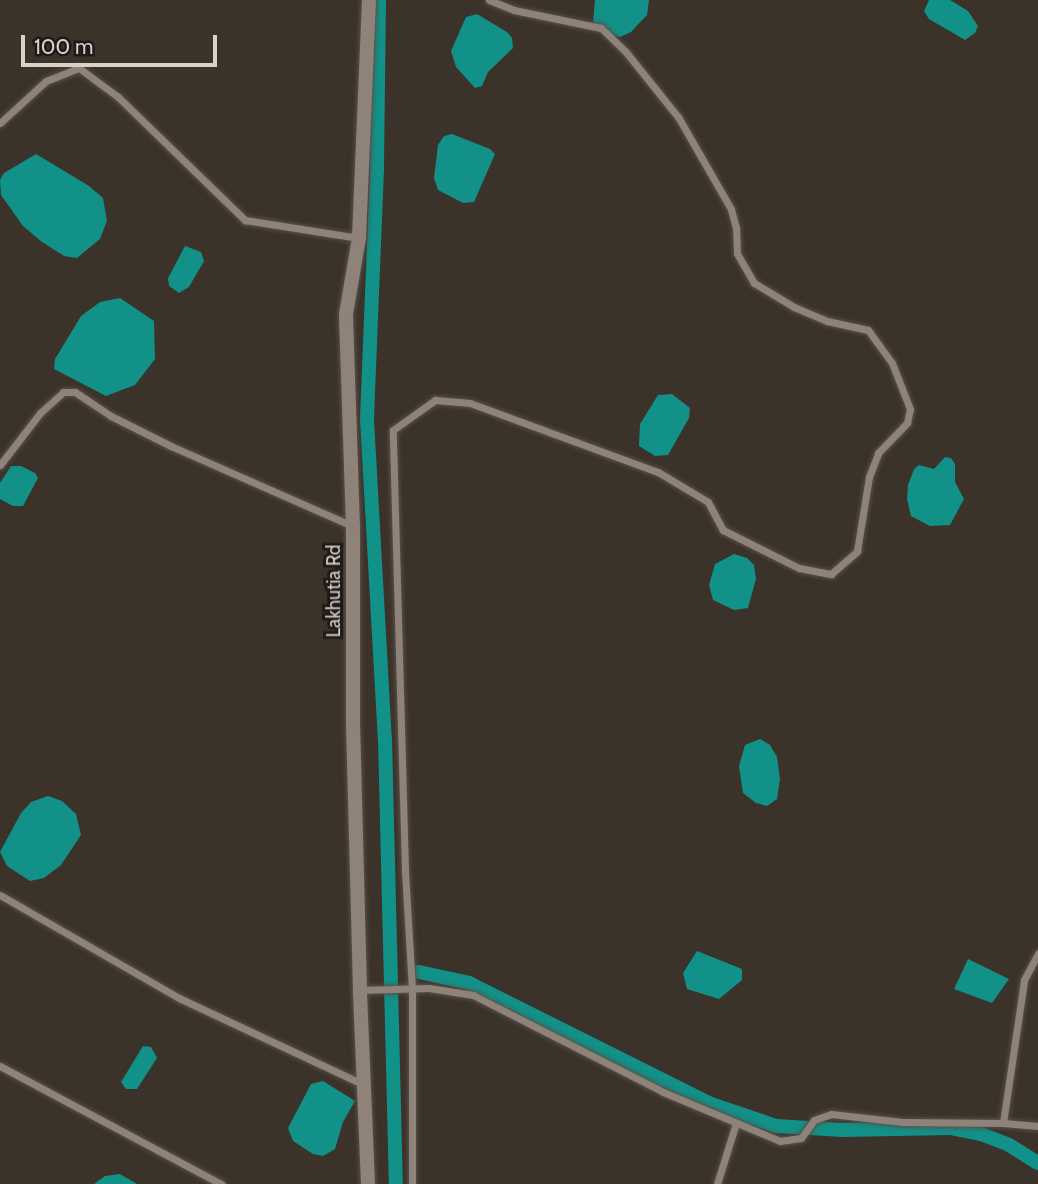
<!DOCTYPE html>
<style>
body{margin:0}
#map{position:relative;width:1038px;height:1184px;overflow:hidden;background:#3b3229;font-family:Cabin,sans-serif}
div>[style]{position:absolute}
.water>*{inset:0;background:#119188}
.canal>*{height:14px;margin:-7px;padding:0 7px;transform-origin:7px;border-radius:7px;background:#119188}
.roads{filter:drop-shadow(0 0 2px #58504a) drop-shadow(0 0 2px #58504a)}
.street>*{height:7px;margin:-3.5px;padding:0 3.5px;transform-origin:3.5px;border-radius:3.5px;background:#8e8279}
.secondary>*{height:14px;margin:-7px;padding:0 7px;transform-origin:7px;border-radius:7px;background:#8e8279}
span{translate:-50% -50%;white-space:nowrap;text-align:center;line-height:1.15;-webkit-text-stroke:6px #1f1a17;paint-order:stroke}
.street-label{font-size:19px;color:#d7d0cb}
.scale{position:absolute;left:21px;top:35px;width:196px;height:32px;box-sizing:border-box;border:4px solid #d7d0cb;border-top:0;padding-left:9px;font-size:21px;line-height:24px;white-space:nowrap;color:#d7d0cb;-webkit-text-stroke:5px #1f1a17;paint-order:stroke}
</style>
<div id="map">
<div class="water">
<i style="clip-path:polygon(595px 0,649px 0,647px 15px,631px 32px,620px 37px,611px 35px,593px 22px)"></i>
<i style="clip-path:polygon(929px 0,950px 0,968px 11px,978px 26px,975px 33px,965px 40px,929px 19px,924px 11px)"></i>
<i style="clip-path:polygon(477px 14px,507px 32px,512px 38px,513px 48px,488px 72px,482px 86px,475px 88px,456px 67px,451px 51px,466px 17px)"></i>
<i style="clip-path:polygon(452px 134px,490px 149px,495px 154px,474px 202px,463px 203px,438px 190px,434px 178px,438px 145px,444px 136px)"></i>
<i style="clip-path:polygon(36px 154px,89px 186px,103px 198px,107px 221px,100px 239px,77px 258px,64px 256px,42px 242px,23px 226px,1px 195px,0 180px,4px 173px)"></i>
<i style="clip-path:polygon(185px 246px,201px 252px,204px 261px,189px 287px,179px 293px,169px 286px,168px 278px)"></i>
<i style="clip-path:polygon(120px 298px,154px 321px,155px 359px,135px 385px,106px 396px,54px 369px,55px 359px,81px 316px,100px 302px)"></i>
<i style="clip-path:polygon(672px 394px,690px 408px,689px 418px,668px 455px,655px 456px,639px 446px,640px 424px,658px 395px)"></i>
<i style="clip-path:polygon(945px 457px,951px 458px,955px 464px,955px 482px,964px 499px,950px 525px,930px 526px,911px 516px,907px 499px,908px 485px,914px 469px,919px 465px,934px 469px)"></i>
<i style="clip-path:polygon(11px 466px,21px 466px,35px 473px,38px 478px,23px 506px,13px 506px,0 499px,0 483px)"></i>
<i style="clip-path:polygon(734px 554px,747px 558px,754px 565px,756px 579px,748px 608px,734px 610px,713px 600px,709px 585px,715px 564px)"></i>
<i style="clip-path:polygon(760px 739px,770px 745px,777px 757px,780px 779px,777px 799px,767px 806px,756px 803px,743px 793px,739px 766px,745px 745px)"></i>
<i style="clip-path:polygon(48px 796px,62px 801px,76px 814px,81px 835px,61px 865px,44px 878px,30px 881px,7px 866px,0 852px,21px 813px,31px 802px)"></i>
<i style="clip-path:polygon(697px 951px,742px 969px,742px 980px,719px 999px,687px 989px,683px 973px)"></i>
<i style="clip-path:polygon(968px 959px,1009px 979px,992px 1003px,954px 989px)"></i>
<i style="clip-path:polygon(143px 1046px,151px 1047px,157px 1058px,137px 1089px,126px 1089px,121px 1082px)"></i>
<i style="clip-path:polygon(323px 1081px,355px 1101px,343px 1122px,335px 1149px,323px 1156px,313px 1154px,293px 1141px,288px 1128px,311px 1084px)"></i>
<i style="clip-path:polygon(120px 1174px,137px 1184px,94px 1184px,105px 1176px)"></i>
</div>
<div class="canal">
<i style="left:379px;top:0;width:169px;rotate:90.7deg"></i>
<i style="left:377px;top:169px;width:251px;rotate:92.3deg"></i>
<i style="left:367px;top:420px;width:320px;rotate:86.8deg"></i>
<i style="left:385px;top:739px;width:445px;rotate:88.6deg"></i>
<i style="left:419px;top:972px;width:51px;rotate:12.4deg"></i>
<i style="left:469px;top:983px;width:271px;rotate:26.6deg"></i>
<i style="left:711px;top:1104px;width:69px;rotate:18.7deg"></i>
<i style="left:776px;top:1126px;width:67px;rotate:3.4deg"></i>
<i style="left:843px;top:1130px;width:107px;rotate:-1.1deg"></i>
<i style="left:950px;top:1128px;width:32px;rotate:11deg"></i>
<i style="left:981px;top:1134px;width:30px;rotate:21deg"></i>
<i style="left:1009px;top:1145px;width:34px;rotate:32deg"></i>
</div>
<div class="roads">
<div class="street">
<i style="left:0;top:123px;width:62px;rotate:-42.4deg"></i>
<i style="left:46px;top:81px;width:35px;rotate:-22deg"></i>
<i style="left:79px;top:68px;width:49px;rotate:36.6deg"></i>
<i style="left:118px;top:97px;width:177px;rotate:44.1deg"></i>
<i style="left:245px;top:220px;width:115px;rotate:9deg"></i>
<i style="left:0;top:465px;width:66px;rotate:-52.4deg"></i>
<i style="left:40px;top:413px;width:31px;rotate:-42deg"></i>
<i style="left:63px;top:392px;width:12px"></i>
<i style="left:75px;top:392px;width:43px;rotate:33.7deg"></i>
<i style="left:111px;top:416px;width:67px;rotate:26.6deg"></i>
<i style="left:171px;top:446px;width:198px;rotate:23.8deg"></i>
<i style="left:0;top:895px;width:207px;rotate:29.9deg"></i>
<i style="left:179px;top:998px;width:205px;rotate:25.1deg"></i>
<i style="left:360px;top:990px;width:69px;rotate:-1.7deg"></i>
<i style="left:429px;top:988px;width:45px;rotate:9deg"></i>
<i style="left:473px;top:995px;width:213px;rotate:27deg"></i>
<i style="left:663px;top:1092px;width:127px;rotate:22.7deg"></i>
<i style="left:780px;top:1141px;width:21px;rotate:-8deg"></i>
<i style="left:801px;top:1138px;width:22px;rotate:-54deg"></i>
<i style="left:814px;top:1120px;width:18px;rotate:-19deg"></i>
<i style="left:831px;top:1114px;width:72px;rotate:6.3deg"></i>
<i style="left:903px;top:1122px;width:100px;rotate:0.6deg"></i>
<i style="left:1003px;top:1123px;width:145px;rotate:-81.6deg"></i>
<i style="left:1024px;top:980px;width:30px;rotate:-62deg"></i>
<i style="left:0;top:1066px;width:251px;rotate:28.1deg"></i>
<i style="left:1003px;top:1123px;width:35px;rotate:5deg"></i>
<i style="left:412px;top:1184px;width:195px;rotate:-90deg"></i>
<i style="left:412px;top:989px;width:119px;rotate:-93.4deg"></i>
<i style="left:405px;top:870px;width:440px;rotate:-91.6deg"></i>
<i style="left:393px;top:430px;width:52px;rotate:-35.5deg"></i>
<i style="left:435px;top:400px;width:35px;rotate:5deg"></i>
<i style="left:470px;top:403px;width:200px;rotate:20.2deg"></i>
<i style="left:658px;top:472px;width:58px;rotate:31deg"></i>
<i style="left:708px;top:502px;width:32px;rotate:62deg"></i>
<i style="left:723px;top:530px;width:85px;rotate:26.6deg"></i>
<i style="left:799px;top:568px;width:33px;rotate:11deg"></i>
<i style="left:831px;top:574px;width:35px;rotate:-41deg"></i>
<i style="left:857px;top:551px;width:75px;rotate:-80.8deg"></i>
<i style="left:869px;top:477px;width:26px;rotate:-69deg"></i>
<i style="left:878px;top:453px;width:42px;rotate:-46deg"></i>
<i style="left:907px;top:423px;width:14px;rotate:-78deg"></i>
<i style="left:910px;top:409px;width:49px;rotate:-111.4deg"></i>
<i style="left:892px;top:363px;width:41px;rotate:-126deg"></i>
<i style="left:868px;top:330px;width:42px;rotate:-167.6deg"></i>
<i style="left:827px;top:321px;width:36px;rotate:-157deg"></i>
<i style="left:794px;top:307px;width:47px;rotate:-149deg"></i>
<i style="left:754px;top:283px;width:34px;rotate:-120deg"></i>
<i style="left:737px;top:253px;width:25px;rotate:-92deg"></i>
<i style="left:736px;top:228px;width:20px;rotate:-105deg"></i>
<i style="left:731px;top:209px;width:106px;rotate:-119.9deg"></i>
<i style="left:678px;top:117px;width:83px;rotate:-128.7deg"></i>
<i style="left:626px;top:52px;width:35px;rotate:-136deg"></i>
<i style="left:601px;top:28px;width:89px;rotate:-168.3deg"></i>
<i style="left:514px;top:10px;width:27px;rotate:-158deg"></i>
<i style="left:717px;top:1184px;width:64px;rotate:-72.7deg"></i>
</div>
<div class="secondary">
<i style="left:368px;top:1184px;width:194px;rotate:-92.4deg"></i>
<i style="left:360px;top:990px;width:267px;rotate:-91.5deg"></i>
<i style="left:353px;top:723px;width:196px;rotate:-90deg"></i>
<i style="left:353px;top:527px;width:213px;rotate:-91.9deg"></i>
<i style="left:346px;top:314px;width:77px;rotate:-80.3deg"></i>
<i style="left:359px;top:238px;width:238px;rotate:-87.6deg"></i>
</div>
</div>
<div class="street-label">
<span style="left:334px;top:591px;rotate:-90deg">Lakhutia Rd</span>
</div>
<div class="scale">100 m</div>
</div>
